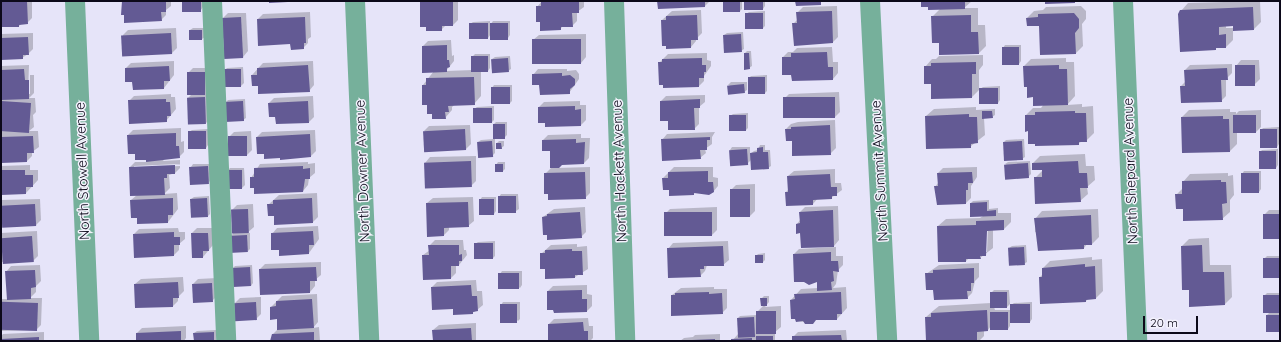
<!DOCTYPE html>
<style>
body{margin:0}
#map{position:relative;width:1281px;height:342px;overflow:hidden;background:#e6e4f9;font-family:Quicksand,sans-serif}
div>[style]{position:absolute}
.shadow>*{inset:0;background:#0003}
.building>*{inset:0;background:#635a94;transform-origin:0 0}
.minor>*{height:20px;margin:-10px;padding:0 10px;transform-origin:10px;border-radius:10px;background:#76b09b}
span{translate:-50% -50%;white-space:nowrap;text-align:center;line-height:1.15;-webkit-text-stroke:3px #f4f3fd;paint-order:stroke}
.street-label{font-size:14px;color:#0c091a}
.frame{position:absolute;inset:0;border:2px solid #0c091a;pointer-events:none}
.scale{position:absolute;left:1143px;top:316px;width:55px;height:18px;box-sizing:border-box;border:2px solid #0c091a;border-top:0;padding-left:5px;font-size:12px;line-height:14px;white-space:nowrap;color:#0c091a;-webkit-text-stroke:3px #f4f3fd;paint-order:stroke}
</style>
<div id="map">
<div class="shadow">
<i style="clip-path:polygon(1px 1px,32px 1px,32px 18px,27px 23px,21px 24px,19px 26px,1px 26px)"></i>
<i style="clip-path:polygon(122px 1px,171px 1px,171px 6px,166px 10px,166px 15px,161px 20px,125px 14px)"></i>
<i style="clip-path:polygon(183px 1px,203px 1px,203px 7px,201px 10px)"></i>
<i style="clip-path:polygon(421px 1px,458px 1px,458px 20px,453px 25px,446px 25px,441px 30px)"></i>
<i style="clip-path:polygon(542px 1px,584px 1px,584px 7px,577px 12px,577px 21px,572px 26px,563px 26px,560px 29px,541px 21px,537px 7px)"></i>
<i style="clip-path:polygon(658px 1px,710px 1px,705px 6px)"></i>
<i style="clip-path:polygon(724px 1px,742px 1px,742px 9px,740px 11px)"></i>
<i style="clip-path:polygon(745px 1px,765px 1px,765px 6px,763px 9px)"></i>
<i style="clip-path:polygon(922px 1px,972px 1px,964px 8px,978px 8px,978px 25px,985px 25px,986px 46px,979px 53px,940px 42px,932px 17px,940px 9px)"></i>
<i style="clip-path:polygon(evenodd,1260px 1px,1261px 22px,1254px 29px,1233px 30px,1233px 40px,1226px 47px,1218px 47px,1215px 49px,1181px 11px,1188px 3px,1260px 1px,1234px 25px,1234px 28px,1226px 28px,1226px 26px,1234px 25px)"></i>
<i style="clip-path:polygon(837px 6px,838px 37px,833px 42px,793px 24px,798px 19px,797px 13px,803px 7px)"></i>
<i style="clip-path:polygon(1081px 6px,1086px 11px,1086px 19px,1082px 24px,1083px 46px,1076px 53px,1040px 25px,1027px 18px,1034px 11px,1043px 10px,1046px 7px)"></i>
<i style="clip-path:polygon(701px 10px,702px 33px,696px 39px,696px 41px,691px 47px,662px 20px,672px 11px)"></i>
<i style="clip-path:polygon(765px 11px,765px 26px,763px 28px,746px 14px,749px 12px)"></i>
<i style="clip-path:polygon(310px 12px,311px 37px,308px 39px,308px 43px,303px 48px,291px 43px,258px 19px,263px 14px)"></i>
<i style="clip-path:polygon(228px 13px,246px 13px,248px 51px,243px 57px,223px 18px)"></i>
<i style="clip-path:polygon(490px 21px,490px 25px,493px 21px,510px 21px,510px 35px,508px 38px,491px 34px,488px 38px,470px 24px,473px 22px)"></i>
<i style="clip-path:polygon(176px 28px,177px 48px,172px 53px,123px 55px,123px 35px,128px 30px)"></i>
<i style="clip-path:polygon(193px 28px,204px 28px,205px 37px,202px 39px,190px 39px,190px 30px)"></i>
<i style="clip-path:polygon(743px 32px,744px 49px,741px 51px,724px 35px,727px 33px)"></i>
<i style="clip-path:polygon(33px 33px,33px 49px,28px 54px,22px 58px,1px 59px,1px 34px)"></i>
<i style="clip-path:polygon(586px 34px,586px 57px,581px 63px,533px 40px,539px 35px)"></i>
<i style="clip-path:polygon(451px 40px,452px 56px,454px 55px,454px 61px,446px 71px,473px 70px,472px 57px,475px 54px,490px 54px,490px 68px,488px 71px,481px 71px,481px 96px,474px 104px,455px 104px,452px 107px,452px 110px,445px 118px,432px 113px,428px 104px,423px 85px,434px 71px,423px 72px,423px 46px,428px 41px)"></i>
<i style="clip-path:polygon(1005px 45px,1021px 45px,1021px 61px,1019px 64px,1003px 48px)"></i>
<i style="clip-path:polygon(832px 47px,833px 62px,838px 62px,838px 73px,833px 79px,792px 73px,783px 57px,788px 52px,793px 52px,797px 48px)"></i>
<i style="clip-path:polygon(747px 51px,751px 51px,752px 66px,749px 68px,745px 53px)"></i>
<i style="clip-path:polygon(707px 53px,707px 60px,711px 61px,711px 66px,704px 76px,704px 81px,699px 86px,659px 63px,668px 54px)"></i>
<i style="clip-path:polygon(983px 55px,983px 65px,979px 70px,979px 90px,972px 97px,932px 83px,925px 67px,932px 59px,936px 59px,939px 56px)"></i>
<i style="clip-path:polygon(510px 56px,511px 69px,508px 71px,492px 59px,495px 57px)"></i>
<i style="clip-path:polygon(1066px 58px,1066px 62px,1074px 62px,1075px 96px,1067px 105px,1082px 104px,1082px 107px,1093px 106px,1094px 133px,1086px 141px,1082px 141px,1078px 144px,1029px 130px,1026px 115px,1033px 108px,1041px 108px,1044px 104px,1034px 96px,1028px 86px,1024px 66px,1031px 59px)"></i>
<i style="clip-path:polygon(1241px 60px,1259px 60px,1260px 79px,1255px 84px,1236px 66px)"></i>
<i style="clip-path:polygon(174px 61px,174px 75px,164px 88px,133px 81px,126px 68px,131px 63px)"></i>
<i style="clip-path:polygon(313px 61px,314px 85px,309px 91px,258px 85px,252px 75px,263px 63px)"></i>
<i style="clip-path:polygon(1232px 64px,1232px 73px,1226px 79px,1226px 96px,1221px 101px,1181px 86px,1185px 82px,1185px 70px,1190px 65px)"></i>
<i style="clip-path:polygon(29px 65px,28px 94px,30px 94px,30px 75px,34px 75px,34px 93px,29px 98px,35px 98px,36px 112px,33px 115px,34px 127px,29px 131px,38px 131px,39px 147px,32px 152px,32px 156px,27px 161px,1px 162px,1px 66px)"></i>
<i style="clip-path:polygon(243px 67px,244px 83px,241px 86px,225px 86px,225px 70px,227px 68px)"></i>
<i style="clip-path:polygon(193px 68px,209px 68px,210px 88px,206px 93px,210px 93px,211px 118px,206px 123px,189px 123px,188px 98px,192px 94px,188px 73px)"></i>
<i style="clip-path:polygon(538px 69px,567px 69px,567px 71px,576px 70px,579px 74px,579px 79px,569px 93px,540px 84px,533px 75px)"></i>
<i style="clip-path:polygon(767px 75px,767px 91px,765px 93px,749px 78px,751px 76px)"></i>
<i style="clip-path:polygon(731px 82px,747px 82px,747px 90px,744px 92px,728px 85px)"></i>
<i style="clip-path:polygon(494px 85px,512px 85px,512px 101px,510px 103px,492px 104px,492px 88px)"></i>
<i style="clip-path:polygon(1000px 86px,1000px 100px,998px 103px,980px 89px,983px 87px)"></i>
<i style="clip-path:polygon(839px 92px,840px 112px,835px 117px,784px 99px,789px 94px)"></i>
<i style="clip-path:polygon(171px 94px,171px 97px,175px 97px,176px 109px,166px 121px,129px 101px,134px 96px)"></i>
<i style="clip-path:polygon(705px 95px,705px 102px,699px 107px,699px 124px,694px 129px,669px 119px,661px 101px,666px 96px)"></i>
<i style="clip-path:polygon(313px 96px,314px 117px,309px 122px,276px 116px,269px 103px,274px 98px)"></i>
<i style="clip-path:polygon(245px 99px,246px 118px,243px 120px,225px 103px,228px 100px)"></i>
<i style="clip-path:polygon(580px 101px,580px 105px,586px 105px,586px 120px,581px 125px,546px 122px,539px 107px,544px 102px)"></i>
<i style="clip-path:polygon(494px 106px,494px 120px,492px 122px,474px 109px,477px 107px)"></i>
<i style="clip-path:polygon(976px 107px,976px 110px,995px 109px,995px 115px,992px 117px,984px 118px,985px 135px,971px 146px,926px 116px,934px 109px)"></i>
<i style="clip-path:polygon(1230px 109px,1230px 112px,1236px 112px,1236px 114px,1239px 111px,1261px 110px,1261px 127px,1256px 132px,1237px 133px,1237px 144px,1230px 151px,1182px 117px,1189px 110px)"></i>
<i style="clip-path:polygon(748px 113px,748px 128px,746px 130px,730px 116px,733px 114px)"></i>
<i style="clip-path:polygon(835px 120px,836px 148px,830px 154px,793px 140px,786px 129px,791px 124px,798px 122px)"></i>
<i style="clip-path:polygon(496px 122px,507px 122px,507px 135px,505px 137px,495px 138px,495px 153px,492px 156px,478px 142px,481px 140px,494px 139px,494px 124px)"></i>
<i style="clip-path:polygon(470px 125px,471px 144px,466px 149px,424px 131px,429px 126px)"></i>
<i style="clip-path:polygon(1279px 127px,1279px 144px,1277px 147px,1261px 130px,1263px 128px)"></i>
<i style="clip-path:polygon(evenodd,181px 128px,181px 142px,184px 141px,184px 152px,179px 157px,166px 157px,163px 161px,180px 160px,180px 168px,175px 173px,169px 175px,170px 188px,164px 194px,177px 193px,178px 209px,168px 222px,138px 217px,131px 200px,137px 195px,130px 167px,135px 162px,147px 162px,147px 159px,136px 153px,128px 135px,133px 130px,181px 128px,180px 164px,180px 166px,134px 168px,134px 166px,180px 164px)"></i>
<i style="clip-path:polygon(208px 129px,208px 145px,206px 148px,189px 132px,192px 130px)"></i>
<i style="clip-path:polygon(315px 130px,316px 151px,311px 156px,281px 157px,265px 152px,257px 137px,262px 132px)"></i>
<i style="clip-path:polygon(251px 131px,252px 150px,247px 155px,229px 137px,234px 132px)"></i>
<i style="clip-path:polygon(715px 132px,712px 137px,712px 144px,705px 149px,706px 153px,700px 158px,662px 140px,667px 134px)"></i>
<i style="clip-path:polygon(581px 134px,581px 138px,590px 138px,589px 158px,584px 163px,562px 164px,557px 168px,590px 167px,590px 193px,585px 198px,545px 174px,551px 168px,551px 150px,543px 140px,548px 135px)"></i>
<i style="clip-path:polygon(1024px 139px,1025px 157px,1022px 159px,1004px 142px,1006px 140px)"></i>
<i style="clip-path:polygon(499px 141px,504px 141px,504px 146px,501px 148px,497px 143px)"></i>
<i style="clip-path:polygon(760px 145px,765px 145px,765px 150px,770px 150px,771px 166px,768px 168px,751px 160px,747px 164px,730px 150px,732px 147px,750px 147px,750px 154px,754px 151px,758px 150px)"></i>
<i style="clip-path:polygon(1278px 149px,1278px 165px,1276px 168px,1260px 152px,1262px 150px)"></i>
<i style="clip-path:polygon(1085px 154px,1086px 166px,1094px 166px,1095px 180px,1087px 187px,1088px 194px,1080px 201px,1035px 178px,1044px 169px,1033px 163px,1040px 156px)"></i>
<i style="clip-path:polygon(476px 156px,476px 181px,471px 186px,425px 163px,430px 157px)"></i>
<i style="clip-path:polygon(1030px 161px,1031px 174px,1028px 177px,1005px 164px,1008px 162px)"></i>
<i style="clip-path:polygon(308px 162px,308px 164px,315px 163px,315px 173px,309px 178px,308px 185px,303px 191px,255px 187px,251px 178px,260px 164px)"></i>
<i style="clip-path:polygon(498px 162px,505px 162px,505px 169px,503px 171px,496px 165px)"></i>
<i style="clip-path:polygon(193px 164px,210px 164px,211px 180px,208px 183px,191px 167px)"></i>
<i style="clip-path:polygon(30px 165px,30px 170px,38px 170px,38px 180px,26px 193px,1px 194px,1px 166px)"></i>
<i style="clip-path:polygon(674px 167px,713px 167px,713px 177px,718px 178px,718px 186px,713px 192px,695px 192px,694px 194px,670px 188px,663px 178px)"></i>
<i style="clip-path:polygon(977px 167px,977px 177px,971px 186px,971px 198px,966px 203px,935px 187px,938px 183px,938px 173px,943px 168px)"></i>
<i style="clip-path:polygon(230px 168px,244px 168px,245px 185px,242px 188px,227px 171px)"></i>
<i style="clip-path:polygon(835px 169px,835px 183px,841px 183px,842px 190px,831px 198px,818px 198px,813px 204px,786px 192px,789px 189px,788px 176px,794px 171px)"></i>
<i style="clip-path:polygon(1244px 171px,1261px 171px,1261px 189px,1259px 192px,1242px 193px,1242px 174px)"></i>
<i style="clip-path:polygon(1228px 173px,1228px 176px,1233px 175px,1234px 195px,1230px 200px,1230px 212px,1222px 219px,1184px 208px,1176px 195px,1183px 188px,1183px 182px,1190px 174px)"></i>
<i style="clip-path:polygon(755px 184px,755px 211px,750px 216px,731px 190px,736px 185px)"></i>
<i style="clip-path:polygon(317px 193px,318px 217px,313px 222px,275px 215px,268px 205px,279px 195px)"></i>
<i style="clip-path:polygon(501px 194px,518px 194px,519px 209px,516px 211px,499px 212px,499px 197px)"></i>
<i style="clip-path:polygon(209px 196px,210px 214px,208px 216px,191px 199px,194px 197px)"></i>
<i style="clip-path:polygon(473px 197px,474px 221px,468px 226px,449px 227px,449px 230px,444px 235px,427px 203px,433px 198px)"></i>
<i style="clip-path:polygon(482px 197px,496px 197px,496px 211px,494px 214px,480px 200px)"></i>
<i style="clip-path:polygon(40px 199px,41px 220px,36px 225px,1px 221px,1px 200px)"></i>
<i style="clip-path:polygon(evenodd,989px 200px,989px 209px,998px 208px,998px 213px,1011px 213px,1011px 222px,1004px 229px,993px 229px,993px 248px,980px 258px,969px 258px,966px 261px,939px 261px,938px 226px,946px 219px,980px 218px,983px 216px,971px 203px,973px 201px,989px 200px,986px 226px,988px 226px,987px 252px,985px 252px,986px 226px)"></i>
<i style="clip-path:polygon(253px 204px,254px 227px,247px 233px,250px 233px,250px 249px,248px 251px,229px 236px,233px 234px,232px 210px,237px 205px)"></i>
<i style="clip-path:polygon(838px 206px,839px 240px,834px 246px,801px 232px,797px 224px,800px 220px,800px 212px,805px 207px)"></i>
<i style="clip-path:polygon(585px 207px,586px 232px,581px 237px,543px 217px,554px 209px)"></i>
<i style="clip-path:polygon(717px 207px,717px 230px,712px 235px,665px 214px,670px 209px)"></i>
<i style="clip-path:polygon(1098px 209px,1099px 237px,1092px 244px,1087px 244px,1084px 248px,1035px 232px,1035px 219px,1042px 211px)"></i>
<i style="clip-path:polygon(1269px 210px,1280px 210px,1280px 238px,1264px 215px)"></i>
<i style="clip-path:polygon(318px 226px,319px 239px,309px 253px,280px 249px,272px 234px,277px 228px)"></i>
<i style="clip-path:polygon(178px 228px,179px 232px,185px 232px,185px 239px,179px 244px,179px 250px,174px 255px,134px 234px,139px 229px)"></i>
<i style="clip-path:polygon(197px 228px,213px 228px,213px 245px,203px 257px,192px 233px)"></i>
<i style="clip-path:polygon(37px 231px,38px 256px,33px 261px,1px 262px,1px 233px)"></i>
<i style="clip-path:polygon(1209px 238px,1210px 265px,1231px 265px,1232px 297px,1225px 304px,1190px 289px,1182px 246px,1189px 239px)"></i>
<i style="clip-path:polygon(435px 240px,463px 240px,464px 250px,466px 250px,467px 255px,459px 265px,456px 265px,456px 273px,451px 278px,423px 255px,430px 250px,429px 246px)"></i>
<i style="clip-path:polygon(495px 241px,495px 256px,493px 258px,475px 244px,478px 242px)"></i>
<i style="clip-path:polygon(728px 241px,729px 260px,723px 265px,707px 265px,705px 271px,700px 276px,668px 249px,673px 243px)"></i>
<i style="clip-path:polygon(577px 244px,577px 247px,587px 246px,588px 269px,575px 277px,546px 278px,546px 268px,541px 254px,551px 245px)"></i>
<i style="clip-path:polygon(1026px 245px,1027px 262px,1024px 264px,1009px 248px,1012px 246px)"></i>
<i style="clip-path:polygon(836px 247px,836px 256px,843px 256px,843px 265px,838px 270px,836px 284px,833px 288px,846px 287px,847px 308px,837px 319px,816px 319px,812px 323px,796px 321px,791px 300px,801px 289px,818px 288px,818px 280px,794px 254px,799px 249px)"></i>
<i style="clip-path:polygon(765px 253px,765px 260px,763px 262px,756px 256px,758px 254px)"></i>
<i style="clip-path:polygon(1267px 256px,1280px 256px,1280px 276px,1264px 259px)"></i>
<i style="clip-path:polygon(1092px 257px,1092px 260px,1102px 259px,1103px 291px,1096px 298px,1088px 299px,1086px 301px,1040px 277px,1043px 274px,1043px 268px,1050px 261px)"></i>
<i style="clip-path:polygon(321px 262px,321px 275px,315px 280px,315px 286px,310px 292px,261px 293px,260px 269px,265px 264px)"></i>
<i style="clip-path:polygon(979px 263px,979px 277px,975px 281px,972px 293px,967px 298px,934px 289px,926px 274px,939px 265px)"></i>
<i style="clip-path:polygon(40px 265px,41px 281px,36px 286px,36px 292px,30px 298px,42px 298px,41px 325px,36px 330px,1px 331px,1px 299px,8px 299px,6px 272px,11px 266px)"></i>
<i style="clip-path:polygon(252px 265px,253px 283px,251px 286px,233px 268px,235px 266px)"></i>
<i style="clip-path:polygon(502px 271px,522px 271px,522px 285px,520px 288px,500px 274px)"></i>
<i style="clip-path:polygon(183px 277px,184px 291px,178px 297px,178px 301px,173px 306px,135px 284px,141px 279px)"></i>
<i style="clip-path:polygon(217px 278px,217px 296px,212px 301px,193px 284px,198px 279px)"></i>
<i style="clip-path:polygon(476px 280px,477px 291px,482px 291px,483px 305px,477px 310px,472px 313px,454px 308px,432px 309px,432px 287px,437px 282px)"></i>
<i style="clip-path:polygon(587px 285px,587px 294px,592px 295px,592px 306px,587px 311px,548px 291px,553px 286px)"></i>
<i style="clip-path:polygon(714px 287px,714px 289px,727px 289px,727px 308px,722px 313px,672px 295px,681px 288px)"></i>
<i style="clip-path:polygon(994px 290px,1009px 290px,1010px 304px,1007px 307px,994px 307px,995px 310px,1011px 310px,1011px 305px,1014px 303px,1032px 302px,1032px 319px,1030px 322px,1010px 322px,1010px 326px,1008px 329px,991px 326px,988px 330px,984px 330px,984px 336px,979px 341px,927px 340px,926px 317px,934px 310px,939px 306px,991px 303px,991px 293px)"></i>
<i style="clip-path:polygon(1267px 293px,1280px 293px,1280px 330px,1267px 315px,1270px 312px,1264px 296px)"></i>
<i style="clip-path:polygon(317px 294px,318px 322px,313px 328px,319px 327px,320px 341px,271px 341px,273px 334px,278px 329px,278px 318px,271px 318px,271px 307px,282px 296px)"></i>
<i style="clip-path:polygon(764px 296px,769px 296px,769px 302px,765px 307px,781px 306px,781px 327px,775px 332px,775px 341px,732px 341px,738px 334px,738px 318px,740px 316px,757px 315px,757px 312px,764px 305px,761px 299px)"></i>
<i style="clip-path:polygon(261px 297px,261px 314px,256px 319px,235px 303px,240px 298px)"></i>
<i style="clip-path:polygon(503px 302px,520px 302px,520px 319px,518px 321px,501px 305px)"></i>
<i style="clip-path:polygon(588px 318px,589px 326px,593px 326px,593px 338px,590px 341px,549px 341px,549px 324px,554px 319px)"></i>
<i style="clip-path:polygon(476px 323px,476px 341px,434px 341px,433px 330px,439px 325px)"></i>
<i style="clip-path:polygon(186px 326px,186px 338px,184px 341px,137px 341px,137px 333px,142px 328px)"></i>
<i style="clip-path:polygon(216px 330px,216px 341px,195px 341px,194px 333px,197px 331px)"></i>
<i style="clip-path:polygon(846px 330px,847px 341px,793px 341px,793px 337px,798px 332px)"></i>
<i style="clip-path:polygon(44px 332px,44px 341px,1px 341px,1px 336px,3px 334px)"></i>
<i style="clip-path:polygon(720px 334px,720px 341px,680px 341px,684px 338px,693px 337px,695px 335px)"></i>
</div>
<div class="building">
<i style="clip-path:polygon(1px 1px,27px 1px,28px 24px,19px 25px,19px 27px,1px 27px)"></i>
<i style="clip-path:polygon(122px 1px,166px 1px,166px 12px,161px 12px,162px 21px,124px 23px,124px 15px,121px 15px)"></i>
<i style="left:182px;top:1px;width:19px;height:11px"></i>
<i style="clip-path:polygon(269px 1px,288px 1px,288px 2px,269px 3px)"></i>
<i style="clip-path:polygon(420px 1px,453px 1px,453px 26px,442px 26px,442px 31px,426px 31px,426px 27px,420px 27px)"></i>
<i style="clip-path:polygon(541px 1px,579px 1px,579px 13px,572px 13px,573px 27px,561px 27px,561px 30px,540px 31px,540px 22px,536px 22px,536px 6px,541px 6px)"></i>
<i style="clip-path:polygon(657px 1px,705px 1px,705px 7px,658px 9px)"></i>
<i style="left:723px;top:1px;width:17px;height:11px"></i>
<i style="left:744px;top:1px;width:19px;height:9px"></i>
<i style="clip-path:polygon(795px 1px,821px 1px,821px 5px,796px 6px)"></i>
<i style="clip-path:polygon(921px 1px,965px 1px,965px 9px,928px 10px,928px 7px,921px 7px)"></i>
<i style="clip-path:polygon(1045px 1px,1075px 1px,1075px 3px,1045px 4px)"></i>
<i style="clip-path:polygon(1253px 7px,1254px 30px,1233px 31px,1233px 26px,1219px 27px,1219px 35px,1226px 34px,1226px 48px,1216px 48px,1216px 50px,1180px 52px,1178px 14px,1180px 10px)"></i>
<i style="clip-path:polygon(832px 11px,833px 43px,794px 46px,792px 23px,797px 23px,796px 12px)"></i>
<i style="left:763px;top:13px;width:16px;height:18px;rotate:90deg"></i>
<i style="clip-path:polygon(1074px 13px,1079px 19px,1079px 28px,1075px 33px,1076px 54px,1040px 55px,1039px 26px,1027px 26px,1026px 18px,1038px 17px,1038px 14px)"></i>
<i style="clip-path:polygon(697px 15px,698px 40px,691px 40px,691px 48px,666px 49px,666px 46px,662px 46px,661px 20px,666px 20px,666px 16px)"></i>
<i style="clip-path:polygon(971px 15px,971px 32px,978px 32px,979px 54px,939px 55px,939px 43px,932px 43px,931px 16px)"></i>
<i style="left:241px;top:17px;width:41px;height:19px;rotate:87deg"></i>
<i style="clip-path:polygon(305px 17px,306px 43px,304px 43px,304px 49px,291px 50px,290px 44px,258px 46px,257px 19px)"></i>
<i style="left:488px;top:23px;width:16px;height:19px;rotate:90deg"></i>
<i style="left:490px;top:23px;width:18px;height:17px"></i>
<i style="left:189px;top:30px;width:13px;height:10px"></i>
<i style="left:171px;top:33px;width:21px;height:50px;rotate:87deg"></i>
<i style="left:741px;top:34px;width:18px;height:18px;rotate:87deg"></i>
<i style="clip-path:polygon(28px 37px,29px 55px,23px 55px,23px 59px,1px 60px,1px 38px)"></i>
<i style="left:581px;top:39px;width:25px;height:49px;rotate:90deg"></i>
<i style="clip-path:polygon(447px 45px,447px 60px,449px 60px,450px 67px,447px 68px,447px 72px,422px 73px,422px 46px)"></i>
<i style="left:1002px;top:47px;width:17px;height:18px"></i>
<i style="clip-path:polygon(827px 52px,828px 67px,833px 67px,833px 80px,792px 81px,791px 75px,782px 75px,782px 57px,791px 57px,791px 53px)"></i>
<i style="clip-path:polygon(744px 53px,749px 53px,750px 69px,744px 70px)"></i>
<i style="left:471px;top:56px;width:17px;height:16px"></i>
<i style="left:508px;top:58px;width:14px;height:17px;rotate:86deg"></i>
<i style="clip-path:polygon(702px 58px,702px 65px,706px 65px,706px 72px,704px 72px,704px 78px,699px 78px,699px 87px,663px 88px,663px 85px,659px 85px,658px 62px,662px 62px,662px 59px)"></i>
<i style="clip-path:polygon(976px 62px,976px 74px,972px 74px,972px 98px,931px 99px,931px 84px,924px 84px,924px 66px,931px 66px,931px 63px)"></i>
<i style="clip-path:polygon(308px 65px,310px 92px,258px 94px,258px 86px,252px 86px,251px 75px,257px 75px,257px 68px)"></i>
<i style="clip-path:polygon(1059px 65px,1059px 69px,1067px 69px,1068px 105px,1033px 106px,1033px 97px,1027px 98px,1027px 87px,1024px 87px,1023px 66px)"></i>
<i style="left:1235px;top:65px;width:20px;height:21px"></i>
<i style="clip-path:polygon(169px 66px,170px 81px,164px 81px,164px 89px,133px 90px,132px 82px,125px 82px,125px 68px)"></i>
<i style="clip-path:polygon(1227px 68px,1228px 80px,1221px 80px,1222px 102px,1181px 103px,1180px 86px,1185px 86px,1184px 70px)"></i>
<i style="clip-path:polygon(24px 69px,25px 80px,29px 80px,29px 99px,1px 100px,1px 70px)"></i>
<i style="left:241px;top:69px;width:18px;height:17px;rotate:90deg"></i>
<i style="left:205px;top:72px;width:23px;height:18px;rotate:90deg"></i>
<i style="clip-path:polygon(562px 73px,562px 76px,570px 75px,575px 79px,575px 85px,570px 89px,570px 94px,540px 95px,539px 85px,532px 85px,532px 74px)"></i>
<i style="clip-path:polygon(474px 77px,475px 105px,448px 106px,449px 112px,445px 112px,446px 119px,432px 119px,432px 114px,427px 114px,427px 105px,422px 105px,422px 85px,426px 85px,426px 78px)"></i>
<i style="left:765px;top:77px;width:17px;height:17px;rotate:90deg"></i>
<i style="left:744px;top:84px;width:9px;height:17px;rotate:84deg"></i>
<i style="left:510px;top:87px;width:17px;height:19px;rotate:90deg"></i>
<i style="left:998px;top:88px;width:16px;height:19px;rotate:90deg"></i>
<i style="left:205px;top:97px;width:27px;height:18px;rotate:88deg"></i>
<i style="left:835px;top:97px;width:21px;height:52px;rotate:90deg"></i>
<i style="clip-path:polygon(166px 99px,166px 102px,170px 102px,171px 116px,167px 116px,167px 122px,129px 124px,128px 100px)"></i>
<i style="clip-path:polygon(700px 99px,700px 108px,694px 108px,695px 130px,668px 130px,668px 121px,660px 121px,660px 101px)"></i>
<i style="left:243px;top:101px;width:20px;height:19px;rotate:87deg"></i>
<i style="clip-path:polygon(308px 101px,309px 123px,276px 124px,275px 117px,269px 117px,268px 103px)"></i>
<i style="left:31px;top:103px;width:30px;height:30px;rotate:94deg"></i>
<i style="clip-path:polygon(575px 106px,575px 110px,581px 109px,581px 126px,545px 127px,545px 123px,538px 123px,538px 107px)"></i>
<i style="left:492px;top:108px;width:15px;height:19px;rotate:90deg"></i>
<i style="clip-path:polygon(982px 111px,992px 111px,993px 118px,982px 119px)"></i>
<i style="clip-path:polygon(1075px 111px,1075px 113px,1086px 113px,1087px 142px,1079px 142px,1079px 145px,1035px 146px,1035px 144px,1028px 144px,1028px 131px,1025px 132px,1025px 115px,1035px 115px,1035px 112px)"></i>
<i style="clip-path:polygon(969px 114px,969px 117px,977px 117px,978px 143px,971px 144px,971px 148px,926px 149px,925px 116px)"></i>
<i style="left:746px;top:115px;width:16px;height:17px;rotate:90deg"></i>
<i style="left:1256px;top:115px;width:18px;height:23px;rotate:90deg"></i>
<i style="clip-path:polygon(1223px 116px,1223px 119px,1229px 119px,1230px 152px,1182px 153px,1181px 117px)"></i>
<i style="left:493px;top:124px;width:12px;height:15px"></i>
<i style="clip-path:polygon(830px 125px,831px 155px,792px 156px,792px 141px,786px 141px,785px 129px,791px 129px,791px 127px)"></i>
<i style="left:465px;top:129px;width:21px;height:42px;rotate:87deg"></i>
<i style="left:1277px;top:129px;width:19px;height:17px;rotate:90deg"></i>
<i style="left:206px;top:131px;width:18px;height:18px;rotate:90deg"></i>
<i style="clip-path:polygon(176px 133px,176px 146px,179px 146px,180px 158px,146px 162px,146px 160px,135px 160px,135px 154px,128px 154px,127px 135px)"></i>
<i style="clip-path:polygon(310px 134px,311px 157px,280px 160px,280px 158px,264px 159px,264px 154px,257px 154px,256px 137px)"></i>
<i style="clip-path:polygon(33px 136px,34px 153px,27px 153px,27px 162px,1px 163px,1px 137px)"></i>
<i style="left:247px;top:136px;width:20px;height:19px;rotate:90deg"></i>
<i style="clip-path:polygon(710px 137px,710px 140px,707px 140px,707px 150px,700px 150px,701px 159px,662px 161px,661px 139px)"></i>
<i style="clip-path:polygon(576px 139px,576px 143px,585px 142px,584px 164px,562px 165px,559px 168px,550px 168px,550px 151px,542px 151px,542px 140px)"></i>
<i style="left:492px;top:141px;width:16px;height:15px;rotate:86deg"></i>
<i style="left:1022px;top:141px;width:19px;height:19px;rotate:87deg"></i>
<i style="clip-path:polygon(496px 143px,501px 143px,502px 149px,496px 149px)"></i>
<i style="clip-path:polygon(763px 147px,763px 152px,768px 152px,769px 169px,751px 170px,750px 153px,757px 152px,757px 148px)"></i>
<i style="left:747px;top:149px;width:16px;height:18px;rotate:86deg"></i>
<i style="left:1276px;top:151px;width:18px;height:17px;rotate:90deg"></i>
<i style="left:471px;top:161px;width:26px;height:47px;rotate:88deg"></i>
<i style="clip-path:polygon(1078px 161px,1079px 173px,1087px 173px,1088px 188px,1080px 188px,1081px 202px,1035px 204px,1034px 177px,1042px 177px,1042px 170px,1032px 170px,1032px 163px)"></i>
<i style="left:1028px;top:163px;width:15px;height:24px;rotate:86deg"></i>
<i style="left:495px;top:164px;width:8px;height:8px"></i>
<i style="clip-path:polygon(175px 165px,175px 174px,167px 174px,167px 178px,164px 178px,165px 195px,130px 196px,129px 167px)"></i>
<i style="left:208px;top:166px;width:18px;height:19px;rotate:87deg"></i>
<i style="clip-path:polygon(303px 166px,303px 169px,310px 168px,310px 179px,305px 179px,303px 192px,254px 194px,254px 188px,250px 188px,250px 177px,254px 177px,254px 168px)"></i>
<i style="clip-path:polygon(1px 170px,25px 170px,25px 175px,33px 175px,33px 187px,26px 187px,26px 194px,1px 195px)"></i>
<i style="left:226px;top:170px;width:16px;height:19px"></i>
<i style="clip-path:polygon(708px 171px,708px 182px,713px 182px,714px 192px,709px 195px,694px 193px,694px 195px,669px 196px,669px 190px,663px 190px,662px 178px,668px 178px,668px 172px)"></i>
<i style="clip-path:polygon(585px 172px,586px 199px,548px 200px,548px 194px,544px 194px,544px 173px)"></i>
<i style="clip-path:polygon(972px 172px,973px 183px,968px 183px,968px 190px,966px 190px,966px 204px,937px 205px,934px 186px,938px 186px,937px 173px)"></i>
<i style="left:1259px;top:173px;width:20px;height:18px;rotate:90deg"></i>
<i style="clip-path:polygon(830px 174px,831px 187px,837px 187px,837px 196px,832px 196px,832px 199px,813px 200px,813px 205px,786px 206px,785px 192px,788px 192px,787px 176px)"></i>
<i style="clip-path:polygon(1221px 180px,1221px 182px,1226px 182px,1227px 203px,1222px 204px,1223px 220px,1183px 221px,1183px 209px,1176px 209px,1175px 194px,1182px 194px,1182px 181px)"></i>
<i style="left:730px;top:189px;width:20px;height:28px"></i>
<i style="left:498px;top:196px;width:18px;height:17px"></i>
<i style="clip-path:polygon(173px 198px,173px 215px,168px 215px,168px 223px,137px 224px,137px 218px,131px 218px,130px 200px)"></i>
<i style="left:207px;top:198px;width:19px;height:17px;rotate:87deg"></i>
<i style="clip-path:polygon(312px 198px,313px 223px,274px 225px,274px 216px,268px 216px,267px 204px,273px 204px,273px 200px)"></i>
<i style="left:479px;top:199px;width:15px;height:16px"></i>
<i style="clip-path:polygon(468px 202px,469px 227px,444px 228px,444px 236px,427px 237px,426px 203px)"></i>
<i style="clip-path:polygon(987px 202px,987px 211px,996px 210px,996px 216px,970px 217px,970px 203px)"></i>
<i style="left:35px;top:204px;width:22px;height:34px;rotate:87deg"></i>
<i style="left:248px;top:209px;width:24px;height:17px;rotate:88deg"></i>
<i style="clip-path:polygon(833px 210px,834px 247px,801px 248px,800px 233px,796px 234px,796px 224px,800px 223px,799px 212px)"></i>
<i style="clip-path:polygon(580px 212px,582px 238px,547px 240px,547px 235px,543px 235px,542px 217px,547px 216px,547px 214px)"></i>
<i style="left:712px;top:212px;width:24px;height:48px;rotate:90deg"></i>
<i style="left:1280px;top:214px;width:25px;height:17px;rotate:90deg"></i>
<i style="clip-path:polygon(1091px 215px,1092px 245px,1084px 245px,1084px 249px,1038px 251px,1034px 218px)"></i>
<i style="clip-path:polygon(1004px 220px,1004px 230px,987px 231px,986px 256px,980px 256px,981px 259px,966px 259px,966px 262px,938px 262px,937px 226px,976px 225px,976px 221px)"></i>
<i style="clip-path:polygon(313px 231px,314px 245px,309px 245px,309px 254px,279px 256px,279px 250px,271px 250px,271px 233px)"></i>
<i style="clip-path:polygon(174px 232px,174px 237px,180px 237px,180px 245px,174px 245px,174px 256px,134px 258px,133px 234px)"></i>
<i style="clip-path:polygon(191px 233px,208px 233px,209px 251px,203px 251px,203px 258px,192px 258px)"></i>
<i style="left:247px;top:235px;width:17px;height:19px;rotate:87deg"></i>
<i style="left:32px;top:236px;width:26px;height:31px;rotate:86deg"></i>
<i style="left:493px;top:243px;width:16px;height:19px;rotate:90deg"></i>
<i style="clip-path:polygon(428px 245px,459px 245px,459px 255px,462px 254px,462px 261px,459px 261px,459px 266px,451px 266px,451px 279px,423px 280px,422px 255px,429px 255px)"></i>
<i style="clip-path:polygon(1202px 245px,1203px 272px,1224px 272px,1225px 305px,1189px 307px,1189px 290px,1182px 290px,1181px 246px)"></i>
<i style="clip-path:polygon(723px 246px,724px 266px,704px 266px,704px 269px,700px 269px,701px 277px,668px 278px,667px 248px)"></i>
<i style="left:1024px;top:247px;width:18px;height:16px;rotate:87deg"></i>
<i style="clip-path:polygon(572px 249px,572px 251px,582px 251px,583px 275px,575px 275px,575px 278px,545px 279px,545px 269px,540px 269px,540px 253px,545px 253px,545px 250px)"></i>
<i style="clip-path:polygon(831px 252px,831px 261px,838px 261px,839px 272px,833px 271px,834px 281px,831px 282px,832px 290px,817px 291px,817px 282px,809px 285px,804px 282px,794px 282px,793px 254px)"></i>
<i style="left:763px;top:255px;width:8px;height:8px;rotate:90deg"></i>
<i style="left:1263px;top:258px;width:17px;height:20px"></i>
<i style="clip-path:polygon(1085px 264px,1085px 267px,1095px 266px,1096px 299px,1086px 300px,1086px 302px,1040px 304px,1039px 277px,1042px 277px,1042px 268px)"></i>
<i style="left:250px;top:267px;width:19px;height:18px;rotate:87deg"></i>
<i style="clip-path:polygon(316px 267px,317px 281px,310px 281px,310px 293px,260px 295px,259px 269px)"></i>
<i style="clip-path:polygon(974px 268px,974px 283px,971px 283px,971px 291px,967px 291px,968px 299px,934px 300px,933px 290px,926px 290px,925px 273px,933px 273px,933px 270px)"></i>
<i style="clip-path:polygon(35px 270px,36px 287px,31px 288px,31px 299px,7px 300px,5px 271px)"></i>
<i style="left:498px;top:273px;width:21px;height:16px"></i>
<i style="clip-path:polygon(178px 282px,179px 298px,173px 298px,173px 307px,135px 308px,134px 284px)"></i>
<i style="left:212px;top:283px;width:19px;height:20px;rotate:87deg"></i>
<i style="clip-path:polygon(471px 285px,472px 296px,477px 296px,478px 311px,473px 312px,473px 314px,453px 315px,453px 309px,432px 310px,431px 287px)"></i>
<i style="clip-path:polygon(582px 290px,582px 299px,587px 299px,587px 312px,554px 313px,553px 310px,547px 310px,547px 291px)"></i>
<i style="clip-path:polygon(709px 292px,709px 294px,722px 293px,723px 314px,671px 316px,671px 295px,675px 295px,675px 293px)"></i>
<i style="clip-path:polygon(841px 292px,842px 314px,837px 314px,837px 320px,816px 320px,813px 324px,805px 324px,803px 321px,796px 322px,795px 319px,791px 319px,790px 300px,795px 299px,794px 294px)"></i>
<i style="left:990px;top:292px;width:17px;height:16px"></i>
<i style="left:1263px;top:295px;width:17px;height:18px"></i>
<i style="clip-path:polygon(760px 298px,767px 298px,767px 306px,761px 306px)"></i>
<i style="clip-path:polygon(312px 299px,314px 328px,277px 330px,277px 319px,270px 320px,270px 307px,276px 306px,276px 301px)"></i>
<i style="left:256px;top:302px;width:18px;height:22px;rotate:87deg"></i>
<i style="left:38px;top:303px;width:28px;height:37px;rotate:92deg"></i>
<i style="left:500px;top:304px;width:17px;height:19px"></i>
<i style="left:1030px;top:304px;width:19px;height:20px;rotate:90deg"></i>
<i style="clip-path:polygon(987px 310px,988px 331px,977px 332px,977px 341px,926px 341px,925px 317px,931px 317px,931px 313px)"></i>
<i style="left:756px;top:311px;width:20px;height:23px"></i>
<i style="left:990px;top:312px;width:18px;height:18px"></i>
<i style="left:1266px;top:315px;width:14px;height:17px"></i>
<i style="left:754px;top:317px;width:20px;height:17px;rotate:87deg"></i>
<i style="clip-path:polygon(583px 322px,584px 331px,588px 331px,588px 341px,548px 341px,548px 324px)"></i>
<i style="clip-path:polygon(471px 328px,472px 341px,433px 341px,432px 330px)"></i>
<i style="clip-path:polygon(181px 331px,181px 341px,136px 341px,136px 333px)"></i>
<i style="clip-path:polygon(214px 332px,214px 341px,194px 341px,193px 333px)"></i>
<i style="clip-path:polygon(314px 332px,314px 341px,270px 341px,272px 334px)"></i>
<i style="clip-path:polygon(841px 335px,842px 341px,792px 341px,792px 336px)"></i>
<i style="left:756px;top:336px;width:17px;height:5px"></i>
<i style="clip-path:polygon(39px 337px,39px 341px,1px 341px,1px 339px)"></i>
<i style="clip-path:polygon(752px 338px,752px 341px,731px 341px,731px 339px)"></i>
<i style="clip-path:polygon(715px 339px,715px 341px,692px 341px,692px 340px)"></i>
</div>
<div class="minor">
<i style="left:75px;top:1px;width:340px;rotate:87.6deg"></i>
<i style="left:212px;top:1px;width:340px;rotate:87.6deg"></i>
<i style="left:355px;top:1px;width:340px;rotate:87.6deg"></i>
<i style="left:614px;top:1px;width:340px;rotate:88.1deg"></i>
<i style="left:870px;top:1px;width:340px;rotate:87.1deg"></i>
<i style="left:1123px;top:1px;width:340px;rotate:87.6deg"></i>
</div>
<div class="street-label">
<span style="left:82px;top:171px;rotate:-92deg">North Stowell Avenue</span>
<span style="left:362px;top:171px;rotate:-92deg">North Downer Avenue</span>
<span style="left:619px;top:171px;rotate:-92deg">North Hackett Avenue</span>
<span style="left:879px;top:171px;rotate:-93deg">North Summit Avenue</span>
<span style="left:1130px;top:171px;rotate:-92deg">North Shepard Avenue</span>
</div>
<div class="frame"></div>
<div class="scale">20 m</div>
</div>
